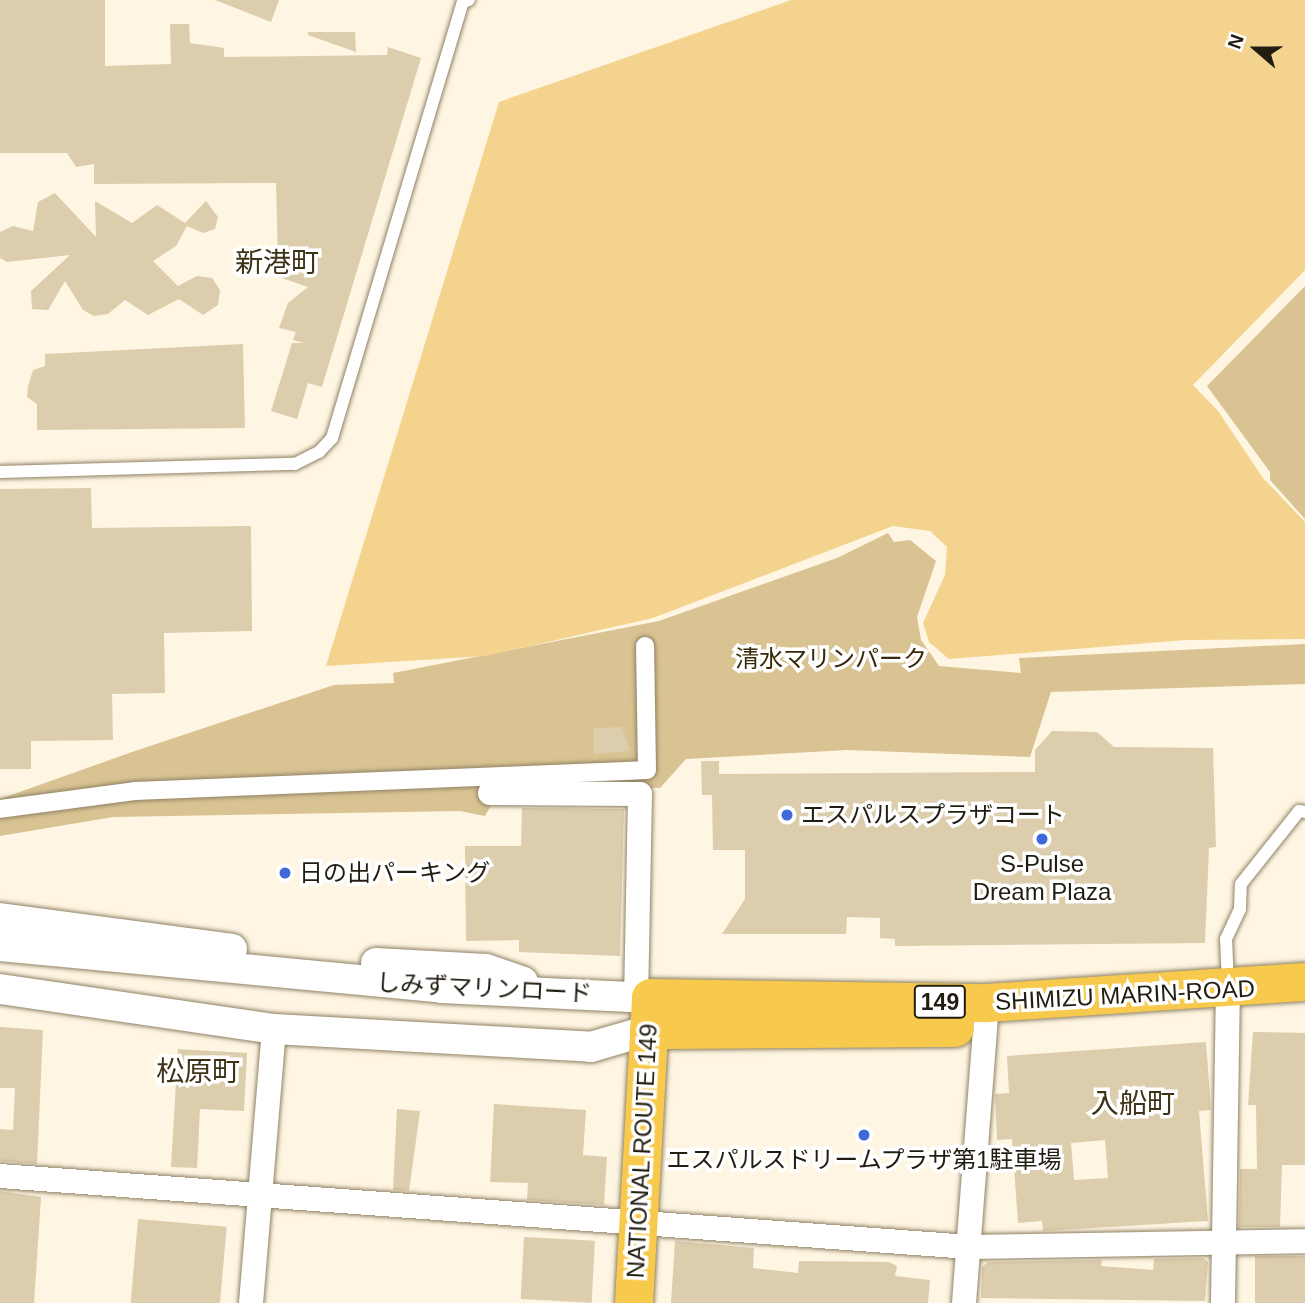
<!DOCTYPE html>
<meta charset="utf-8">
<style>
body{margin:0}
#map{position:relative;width:1305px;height:1303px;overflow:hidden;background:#fef5e2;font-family:Helvetica,"Noto Sans JP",sans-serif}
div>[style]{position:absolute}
.green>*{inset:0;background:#d9c393}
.water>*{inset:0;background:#f3d38e}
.building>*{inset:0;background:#dccdad;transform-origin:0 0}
.roads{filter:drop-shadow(0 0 2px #908264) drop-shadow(0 0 2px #908264)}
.service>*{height:12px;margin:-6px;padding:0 6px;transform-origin:6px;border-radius:6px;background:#fff}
.pedestrian>*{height:18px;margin:-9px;padding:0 9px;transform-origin:9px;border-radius:9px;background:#fff}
.minor>*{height:24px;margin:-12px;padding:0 12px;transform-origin:12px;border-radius:12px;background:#fff}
.tertiary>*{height:30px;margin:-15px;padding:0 15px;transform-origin:15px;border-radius:15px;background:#fff}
.trunk>*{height:38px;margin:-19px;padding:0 19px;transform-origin:19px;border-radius:19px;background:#f7ca4e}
.dots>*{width:19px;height:19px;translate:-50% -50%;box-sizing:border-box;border:4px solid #fff;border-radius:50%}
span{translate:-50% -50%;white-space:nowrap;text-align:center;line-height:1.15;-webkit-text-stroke:7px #fff;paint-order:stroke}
.shield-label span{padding:2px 5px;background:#fff;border:2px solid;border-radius:5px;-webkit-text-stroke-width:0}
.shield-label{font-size:23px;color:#221d11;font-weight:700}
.park-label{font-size:24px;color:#37290a}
.poi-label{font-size:24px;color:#221d11}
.left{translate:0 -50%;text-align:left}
.street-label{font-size:24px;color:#221d11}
.quarter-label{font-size:28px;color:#3f3317}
.north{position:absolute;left:1221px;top:14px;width:70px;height:70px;-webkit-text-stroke:5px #fff;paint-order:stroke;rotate:290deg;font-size:19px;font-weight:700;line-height:28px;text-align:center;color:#221d11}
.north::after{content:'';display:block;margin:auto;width:24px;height:32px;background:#221d11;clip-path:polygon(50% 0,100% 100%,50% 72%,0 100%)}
</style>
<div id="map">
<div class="green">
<i style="clip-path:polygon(1305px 286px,1305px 519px,1270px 480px,1270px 472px,1207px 386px)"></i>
<i style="clip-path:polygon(888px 533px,894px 542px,910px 540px,936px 561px,917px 617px,921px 640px,939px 666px,1021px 673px,1019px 658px,1305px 644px,1305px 684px,1051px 692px,1030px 757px,847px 750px,686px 759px,660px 788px,504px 783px,485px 816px,460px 811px,113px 817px,0 836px,0 799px,132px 752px,334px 685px,394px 683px,393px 673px,659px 621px,837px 558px)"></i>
</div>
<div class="water">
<i style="clip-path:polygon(791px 0,1305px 0,1305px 270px,1193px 385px,1218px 411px,1263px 478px,1305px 522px,1305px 639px,1186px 640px,949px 659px,929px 642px,923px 623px,945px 575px,947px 547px,930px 531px,893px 526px,653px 618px,486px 656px,326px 666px,499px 102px)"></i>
</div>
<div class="building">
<i style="clip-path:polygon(0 0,105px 0,105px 66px,171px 64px,170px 24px,189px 24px,190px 43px,224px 48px,224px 57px,387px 55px,388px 47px,421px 58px,322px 387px,308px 383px,297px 419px,271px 411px,292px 343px,304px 343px,293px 340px,296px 332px,279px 328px,288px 303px,308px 287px,273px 275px,278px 261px,276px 183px,94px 184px,94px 164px,76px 167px,67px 153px,0 153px)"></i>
<i style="clip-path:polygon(215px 0,279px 0,271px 22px)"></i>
<i style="clip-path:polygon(308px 32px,355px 32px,356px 52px,308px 35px)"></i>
<i style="clip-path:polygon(55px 193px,96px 237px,95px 201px,132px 223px,157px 205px,185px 223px,206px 201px,218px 217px,215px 229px,203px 233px,187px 226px,176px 246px,153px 261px,178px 286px,197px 276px,212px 278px,220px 290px,218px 305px,203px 315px,179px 299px,148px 315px,125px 300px,108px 314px,94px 316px,83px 310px,65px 281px,48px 310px,32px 309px,31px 291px,70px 255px,7px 262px,0 258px,0 232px,13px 226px,33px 231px,38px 202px)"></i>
<i style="clip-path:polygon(243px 344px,245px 428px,37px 430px,37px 404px,27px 397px,28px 386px,33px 370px,45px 366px,45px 354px)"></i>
<i style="clip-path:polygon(91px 488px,92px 528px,251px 526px,252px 631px,164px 633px,165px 693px,112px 694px,113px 740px,31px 741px,31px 769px,0 769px,0 489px)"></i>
<i style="clip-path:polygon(622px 727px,630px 751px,594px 754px,594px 728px)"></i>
<i style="clip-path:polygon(1052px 731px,1097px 732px,1114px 747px,1213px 748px,1216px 847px,1209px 848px,1205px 943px,895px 946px,895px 939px,880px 938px,880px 918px,847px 917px,846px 934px,722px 934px,745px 899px,745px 850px,713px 850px,712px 795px,702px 795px,701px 761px,719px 761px,719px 774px,1035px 772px,1035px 750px)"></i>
<i style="clip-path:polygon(522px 808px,624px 809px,620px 956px,519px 952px,519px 940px,466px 941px,465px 846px,521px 846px)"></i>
<i style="clip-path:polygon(0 1027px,43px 1030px,37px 1164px,0 1161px,0 1129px,13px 1130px,15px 1088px,0 1088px)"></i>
<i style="clip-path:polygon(1253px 1032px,1305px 1033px,1305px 1165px,1282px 1165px,1280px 1227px,1239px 1227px,1240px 1169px,1257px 1169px,1256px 1105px,1248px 1105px)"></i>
<i style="clip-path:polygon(evenodd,1206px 1042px,1211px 1110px,1199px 1111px,1208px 1221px,1043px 1231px,1042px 1221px,1018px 1223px,1012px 1139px,997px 1140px,995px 1094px,1009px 1093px,1007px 1056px,1206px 1042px,1105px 1140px,1108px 1178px,1074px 1180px,1071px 1143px,1105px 1140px)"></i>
<i style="clip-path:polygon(178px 1049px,247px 1053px,244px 1111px,200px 1109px,197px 1168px,171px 1167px)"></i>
<i style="clip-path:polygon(494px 1104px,586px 1110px,583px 1155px,607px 1157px,604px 1205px,527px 1200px,528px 1183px,490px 1182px)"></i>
<i style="clip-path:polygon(397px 1109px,420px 1111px,409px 1191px,393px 1190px)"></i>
<i style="clip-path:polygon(0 1191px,41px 1197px,34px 1303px,0 1303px)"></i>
<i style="left:138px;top:1219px;width:89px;height:84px;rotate:5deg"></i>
<i style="left:524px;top:1237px;width:71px;height:62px;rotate:3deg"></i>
<i style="clip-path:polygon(675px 1241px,754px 1248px,753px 1268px,798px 1273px,799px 1261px,889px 1262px,897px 1266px,895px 1276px,930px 1280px,928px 1303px,671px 1303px)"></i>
<i style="left:1305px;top:1256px;width:47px;height:50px;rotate:90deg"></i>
<i style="clip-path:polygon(1203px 1258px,1208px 1262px,1205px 1301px,981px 1298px,982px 1267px,988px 1262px,1102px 1260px,1101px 1266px,1153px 1270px,1154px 1259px)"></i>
</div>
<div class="roads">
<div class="service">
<i style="left:0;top:472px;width:295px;rotate:-1.6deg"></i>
<i style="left:295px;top:464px;width:27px;rotate:-27deg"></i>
<i style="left:319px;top:452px;width:19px;rotate:-47deg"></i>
<i style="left:332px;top:438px;width:455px;rotate:-73.3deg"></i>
<i style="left:463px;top:2px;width:6px;rotate:-18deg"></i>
<i style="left:1228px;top:984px;width:45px;rotate:-92.5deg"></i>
<i style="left:1226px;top:939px;width:33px;rotate:-65deg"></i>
<i style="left:1240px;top:909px;width:25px;rotate:-88deg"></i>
<i style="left:1241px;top:884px;width:93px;rotate:-51.5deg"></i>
<i style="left:1299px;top:811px;width:6px;rotate:9deg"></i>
</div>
<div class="pedestrian">
<i style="left:0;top:809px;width:136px;rotate:-7.6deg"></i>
<i style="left:135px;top:791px;width:512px;rotate:-2.35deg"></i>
<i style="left:647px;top:770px;width:124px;rotate:-90.9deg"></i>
</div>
<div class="minor">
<i style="left:490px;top:793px;width:150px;rotate:0.4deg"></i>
<i style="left:640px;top:794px;width:203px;rotate:91.1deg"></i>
<i style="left:0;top:1176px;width:972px;rotate:4.19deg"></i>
<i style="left:969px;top:1247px;width:336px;rotate:-1deg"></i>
<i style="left:251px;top:1303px;width:275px;rotate:-85.2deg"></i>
<i style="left:964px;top:1303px;width:301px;rotate:-85.6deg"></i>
<i style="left:1223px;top:1303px;width:312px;rotate:-89.1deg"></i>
</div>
<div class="tertiary">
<i style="left:0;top:918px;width:234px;rotate:7.6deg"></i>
<i style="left:0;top:946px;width:443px;rotate:5.4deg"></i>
<i style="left:441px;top:988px;width:210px;rotate:2.7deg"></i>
<i style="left:376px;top:963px;width:110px;rotate:3.1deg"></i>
<i style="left:486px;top:969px;width:39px;rotate:19deg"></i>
<i style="left:0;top:989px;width:277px;rotate:8.3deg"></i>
<i style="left:274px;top:1029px;width:318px;rotate:3.2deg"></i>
<i style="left:591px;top:1047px;width:60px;rotate:-16.3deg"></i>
</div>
<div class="trunk">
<i style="left:649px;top:1030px;width:306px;rotate:-0.4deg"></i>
<i style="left:634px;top:1303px;width:305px;rotate:-86.8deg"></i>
<i style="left:651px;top:998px;width:336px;rotate:0.9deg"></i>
<i style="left:987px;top:1003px;width:319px;rotate:-3.8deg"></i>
</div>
</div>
<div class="dots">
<i style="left:787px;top:815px;background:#3f69da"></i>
<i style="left:1042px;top:839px;background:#3f69da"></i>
<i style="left:285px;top:873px;background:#3f69da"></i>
<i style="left:864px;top:1135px;background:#3f69da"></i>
</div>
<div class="shield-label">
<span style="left:940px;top:1002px">149</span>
</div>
<div class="park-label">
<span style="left:831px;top:659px">清水マリンパーク</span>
</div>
<div class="poi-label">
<span class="left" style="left:801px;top:815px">エスパルスプラザコート</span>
<span style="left:1042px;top:878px">S-Pulse<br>Dream Plaza</span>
<span class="left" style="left:299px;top:873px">日の出パーキング</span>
<span style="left:864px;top:1160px">エスパルスドリームプラザ第1駐車場</span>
</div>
<div class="street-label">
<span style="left:484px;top:988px;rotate:3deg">しみずマリンロード</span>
<span style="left:1125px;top:995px;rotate:-3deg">SHIMIZU MARIN-ROAD</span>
<span style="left:642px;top:1151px;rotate:-87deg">NATIONAL ROUTE 149</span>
</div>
<div class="quarter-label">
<span style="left:277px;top:263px">新港町</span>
<span style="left:198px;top:1072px">松原町</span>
<span style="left:1133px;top:1104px">入船町</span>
</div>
<div class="north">N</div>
</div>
